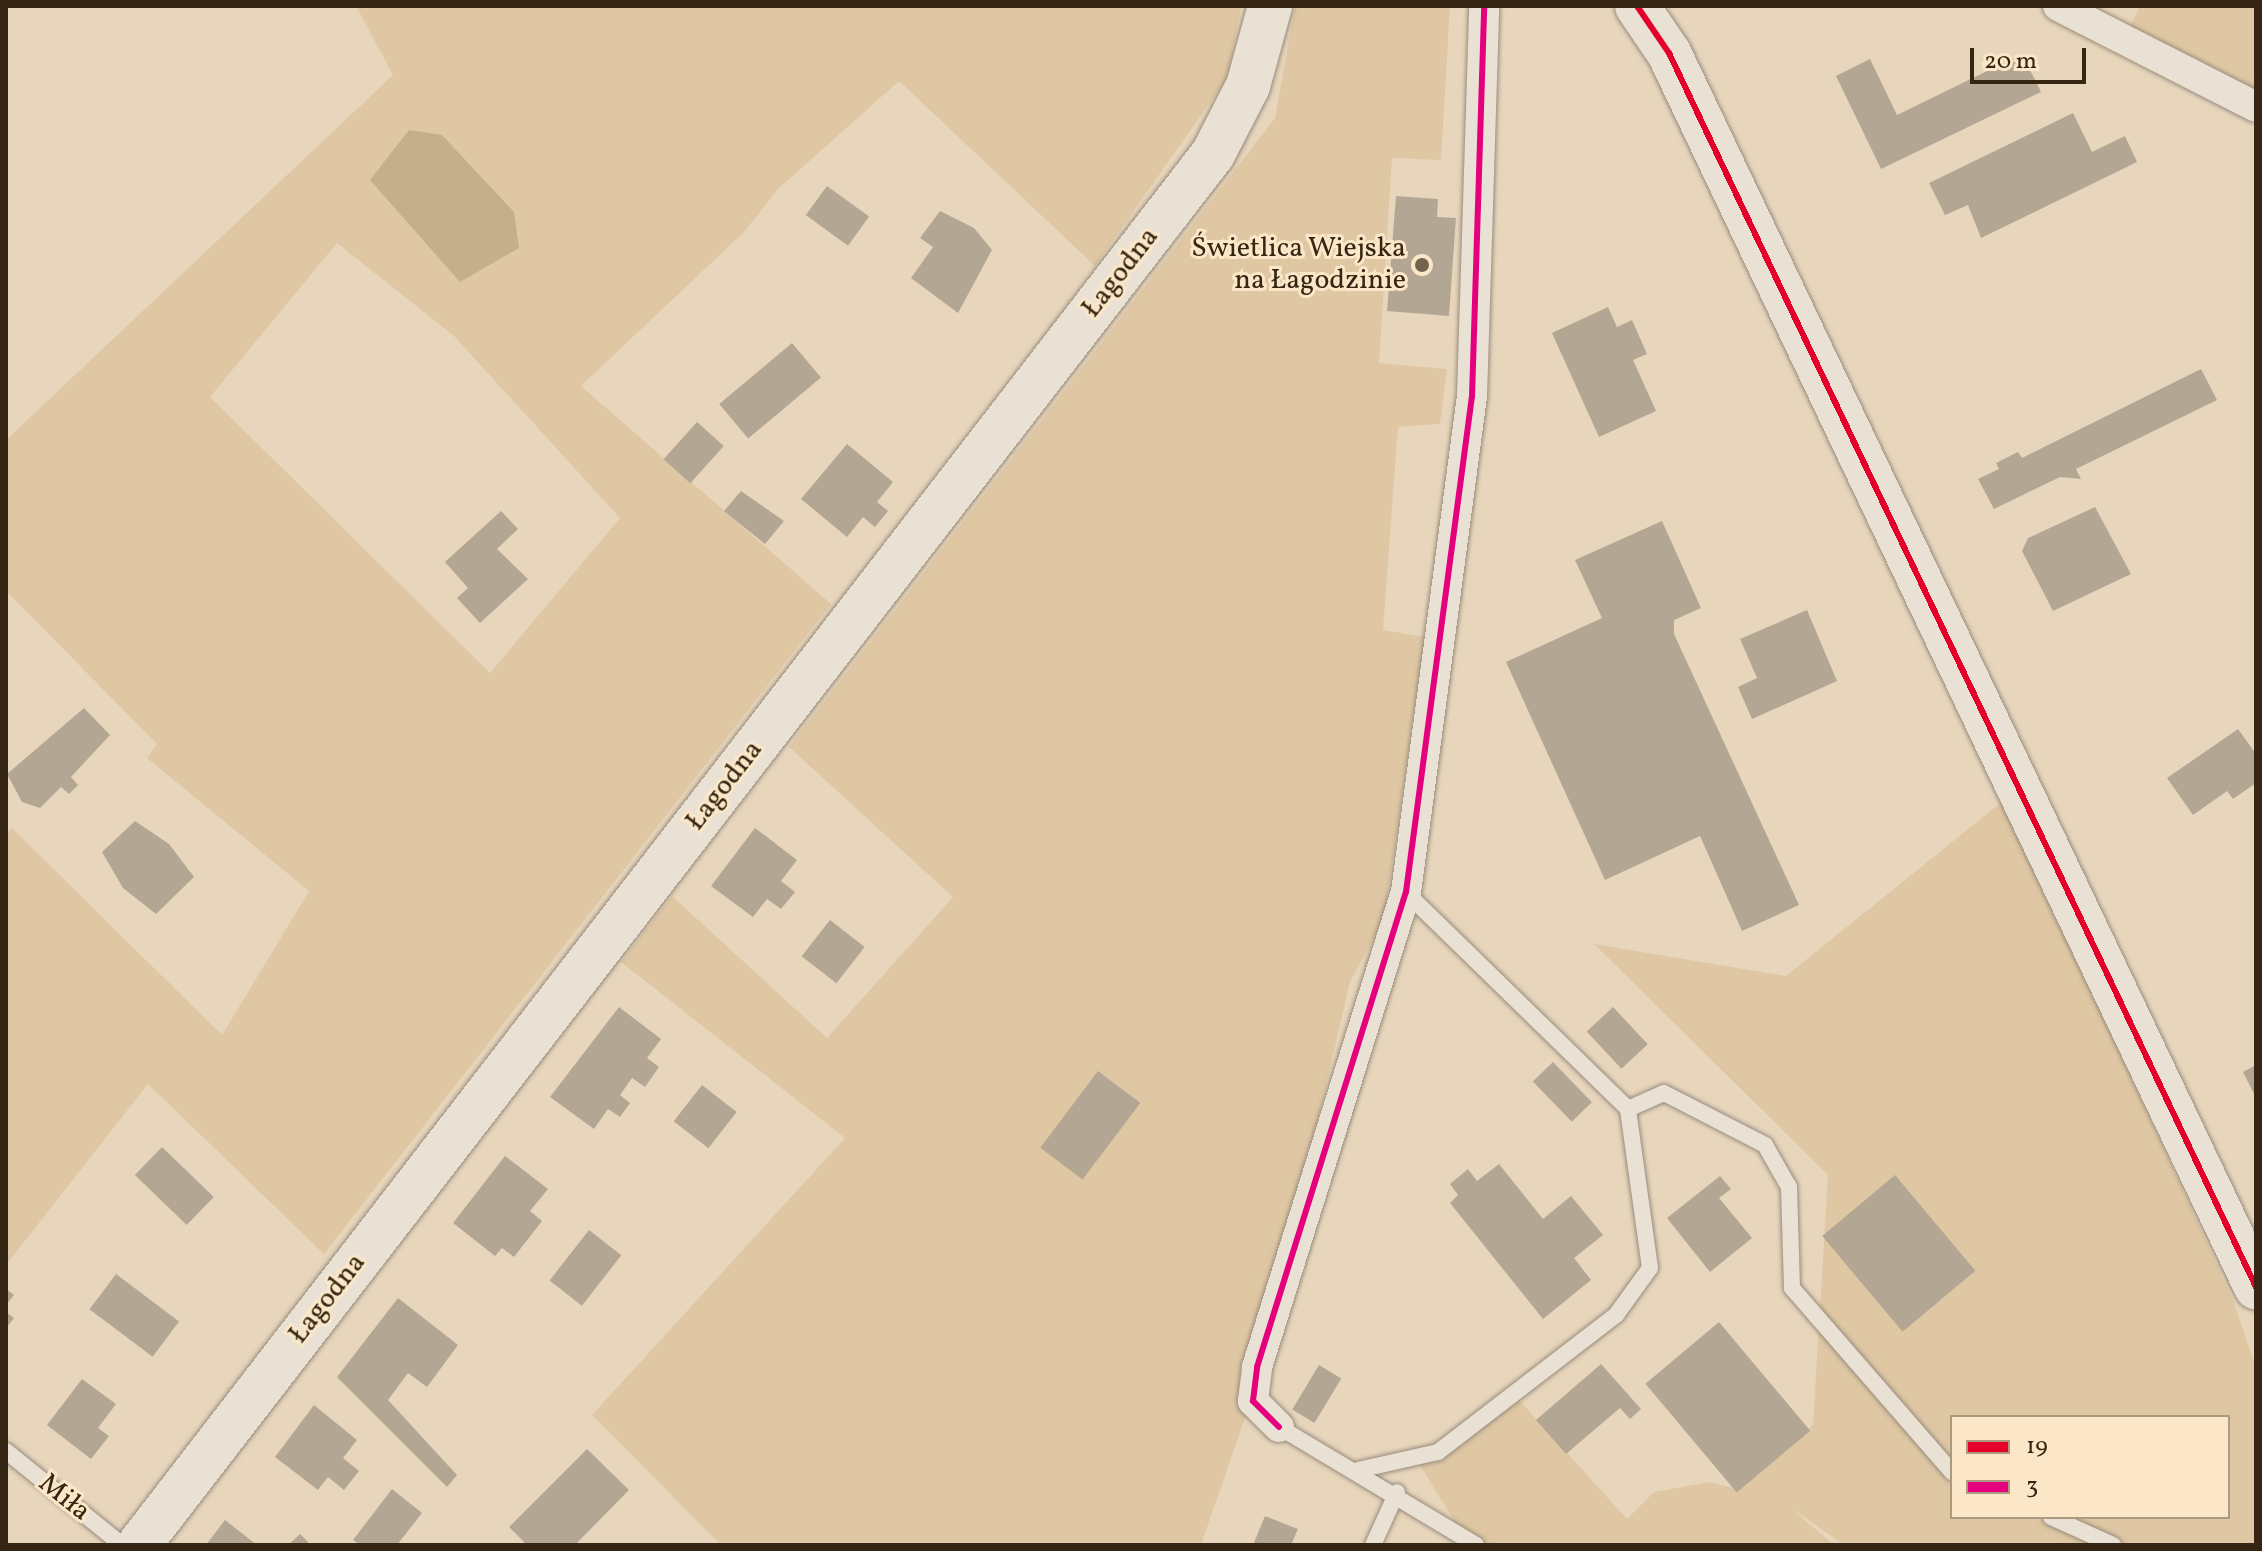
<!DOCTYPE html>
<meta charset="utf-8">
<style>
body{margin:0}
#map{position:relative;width:2262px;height:1551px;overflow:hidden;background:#e8d6bc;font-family:Vollkorn,serif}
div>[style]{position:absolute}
.green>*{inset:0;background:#dfc7a4}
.water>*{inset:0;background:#c5ae8c}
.building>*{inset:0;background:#b3a794;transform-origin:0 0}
.roads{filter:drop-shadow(0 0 2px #988c7c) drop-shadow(0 0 2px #988c7c)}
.lane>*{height:16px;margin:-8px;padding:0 8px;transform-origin:8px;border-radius:8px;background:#eae1d5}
.street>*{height:30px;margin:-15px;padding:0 15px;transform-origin:15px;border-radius:15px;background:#eae1d5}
.secondary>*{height:44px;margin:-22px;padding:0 22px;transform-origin:22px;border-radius:22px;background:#eae1d5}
.bus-1>*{height:6px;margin:-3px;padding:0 3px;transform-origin:3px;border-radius:3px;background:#e4002b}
.bus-2>*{height:6px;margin:-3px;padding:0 3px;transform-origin:3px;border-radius:3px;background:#e5007d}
.dots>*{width:22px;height:22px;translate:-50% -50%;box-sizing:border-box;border:4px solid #fbe7c8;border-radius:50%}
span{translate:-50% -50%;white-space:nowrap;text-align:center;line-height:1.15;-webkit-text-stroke:6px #fbe7c8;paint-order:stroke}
.poi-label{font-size:28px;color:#342612}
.right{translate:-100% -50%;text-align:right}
.street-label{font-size:28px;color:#342612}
.frame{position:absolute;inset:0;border:8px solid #342612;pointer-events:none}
.legend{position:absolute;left:1950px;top:1415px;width:280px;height:104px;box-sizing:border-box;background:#fbe7c8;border:2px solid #ab9a7f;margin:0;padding:10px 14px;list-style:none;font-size:24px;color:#342612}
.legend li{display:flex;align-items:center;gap:16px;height:40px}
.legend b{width:40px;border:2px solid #ab9a7f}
.scale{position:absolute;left:1970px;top:48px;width:116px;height:36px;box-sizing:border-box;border:4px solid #342612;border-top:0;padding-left:10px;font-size:24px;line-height:28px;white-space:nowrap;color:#342612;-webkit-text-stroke:6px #fbe7c8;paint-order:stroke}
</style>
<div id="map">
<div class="green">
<i style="clip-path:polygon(evenodd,356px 6px,1241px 6px,1228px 77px,1095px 266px,899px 81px,778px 189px,744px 232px,581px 386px,831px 604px,324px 1254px,148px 1084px,6px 1265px,6px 835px,12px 828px,222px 1035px,309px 891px,147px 758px,157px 744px,6px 591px,6px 440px,393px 75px,356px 6px,337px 243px,454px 336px,620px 518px,490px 673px,210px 397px,337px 243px)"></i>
<i style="clip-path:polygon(1295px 6px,1450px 6px,1441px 160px,1392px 158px,1379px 363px,1447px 369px,1440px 424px,1398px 427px,1383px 630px,1425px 637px,1384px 919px,1350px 982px,1255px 1389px,1201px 1545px,721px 1545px,592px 1415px,845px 1138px,621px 962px,672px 896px,827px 1038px,953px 897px,789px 747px,1275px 118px)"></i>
<i style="clip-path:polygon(2140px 6px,2256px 6px,2256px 107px,2124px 40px)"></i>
<i style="clip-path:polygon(evenodd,2004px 800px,2232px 1298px,2256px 1367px,2256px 1545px,1844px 1545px,1791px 1508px,1834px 1545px,1469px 1545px,1413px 1454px,1479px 1431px,1513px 1393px,1627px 1519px,1654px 1492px,1710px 1482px,1738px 1489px,1813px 1425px,1828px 1175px,1594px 944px,1786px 976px,2004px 800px,1952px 1417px,2228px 1417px,2228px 1517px,1952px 1517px,1952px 1417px)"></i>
</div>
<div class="water">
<i style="clip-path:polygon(409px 130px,442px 135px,514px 212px,519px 248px,460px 282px,370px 180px)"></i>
</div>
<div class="building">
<i style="clip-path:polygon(2022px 54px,2041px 92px,1881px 169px,1836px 76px,1870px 59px,1897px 115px)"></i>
<i style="clip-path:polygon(2073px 113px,2092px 152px,2125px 136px,2137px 162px,1981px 238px,1968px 205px,1945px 215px,1929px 183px)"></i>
<i style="left:827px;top:186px;width:52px;height:36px;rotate:36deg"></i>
<i style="clip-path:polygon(1396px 196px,1438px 199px,1437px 217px,1456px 218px,1449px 316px,1387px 311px)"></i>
<i style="clip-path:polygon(940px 211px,974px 228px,992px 250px,958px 313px,911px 278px,933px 247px,920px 238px)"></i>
<i style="clip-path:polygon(1608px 307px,1617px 327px,1632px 320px,1647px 354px,1633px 360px,1656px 411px,1599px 437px,1552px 333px)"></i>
<i style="left:792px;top:343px;width:45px;height:95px;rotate:50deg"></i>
<i style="clip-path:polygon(2201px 369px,2217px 400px,2076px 469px,2081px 479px,2060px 477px,1994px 509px,1978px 479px,1999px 469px,1996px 463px,2018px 452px,2022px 458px)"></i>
<i style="left:697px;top:422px;width:36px;height:50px;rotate:42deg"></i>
<i style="clip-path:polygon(847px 444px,893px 482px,877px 502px,888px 511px,875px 527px,863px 517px,847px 537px,801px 499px)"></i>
<i style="clip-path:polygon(741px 491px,784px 521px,765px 544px,724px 511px)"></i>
<i style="clip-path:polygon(2095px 507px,2131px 574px,2053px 611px,2022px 551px,2028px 538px)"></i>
<i style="clip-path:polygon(501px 511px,518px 529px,497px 549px,528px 579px,480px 623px,457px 598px,468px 588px,445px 562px)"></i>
<i style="clip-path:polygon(1662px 521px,1701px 608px,1674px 620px,1674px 634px,1799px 905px,1742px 931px,1700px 836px,1605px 880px,1506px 662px,1602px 618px,1575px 560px)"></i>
<i style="clip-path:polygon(1807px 610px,1837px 681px,1752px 719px,1738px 687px,1757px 678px,1740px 639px)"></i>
<i style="clip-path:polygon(84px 708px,110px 735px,71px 777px,78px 785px,69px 794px,61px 787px,40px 808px,22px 802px,7px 774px)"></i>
<i style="clip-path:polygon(2238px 729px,2256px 754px,2256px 783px,2233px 799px,2227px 791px,2193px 815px,2167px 778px)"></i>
<i style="clip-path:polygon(135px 821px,169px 844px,194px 877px,156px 914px,123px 888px,102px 852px)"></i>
<i style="clip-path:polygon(755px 828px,797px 860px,781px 881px,795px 892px,781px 909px,767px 899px,753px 917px,711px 886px)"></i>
<i style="left:830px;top:920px;width:44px;height:46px;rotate:38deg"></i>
<i style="clip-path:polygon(619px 1007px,661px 1039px,647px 1058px,659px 1067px,645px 1087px,632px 1078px,620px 1095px,630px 1103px,620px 1117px,608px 1109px,594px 1129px,550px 1097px)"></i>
<i style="left:1613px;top:1007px;width:51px;height:36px;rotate:47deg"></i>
<i style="left:1553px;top:1062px;width:56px;height:28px;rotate:46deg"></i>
<i style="clip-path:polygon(2256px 1065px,2256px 1098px,2243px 1072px)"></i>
<i style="left:1098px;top:1071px;width:53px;height:96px;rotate:37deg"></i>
<i style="left:702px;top:1085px;width:44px;height:46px;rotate:38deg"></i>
<i style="left:162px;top:1147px;width:72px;height:39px;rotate:44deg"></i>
<i style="clip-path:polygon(505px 1156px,548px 1189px,530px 1211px,542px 1221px,514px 1257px,502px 1248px,495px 1256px,453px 1223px)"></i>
<i style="clip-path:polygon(1499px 1164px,1543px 1219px,1571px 1196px,1603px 1235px,1574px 1258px,1591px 1280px,1543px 1319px,1450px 1203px,1458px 1195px,1450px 1184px,1468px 1169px,1477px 1181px)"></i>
<i style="left:1895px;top:1175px;width:125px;height:95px;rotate:50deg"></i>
<i style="clip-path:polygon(1720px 1176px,1731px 1189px,1719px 1198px,1752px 1238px,1710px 1272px,1667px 1218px)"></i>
<i style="left:589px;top:1230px;width:41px;height:64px;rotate:38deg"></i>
<i style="left:116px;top:1274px;width:79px;height:44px;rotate:37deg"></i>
<i style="clip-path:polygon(6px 1289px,14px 1295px,6px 1305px)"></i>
<i style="clip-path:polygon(398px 1298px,458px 1345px,427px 1387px,408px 1373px,388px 1400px,457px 1475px,447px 1487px,337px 1377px)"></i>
<i style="clip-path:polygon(6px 1312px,14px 1318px,6px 1328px)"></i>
<i style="left:1719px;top:1322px;width:142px;height:96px;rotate:50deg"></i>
<i style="clip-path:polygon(1601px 1364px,1641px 1409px,1630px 1419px,1620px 1408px,1566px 1454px,1536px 1420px)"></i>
<i style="left:1319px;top:1365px;width:26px;height:52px;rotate:31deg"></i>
<i style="clip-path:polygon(82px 1379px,116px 1404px,98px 1428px,109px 1436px,91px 1459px,47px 1425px)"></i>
<i style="clip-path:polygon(314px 1405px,357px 1440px,343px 1458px,359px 1471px,344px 1490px,328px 1477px,318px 1490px,275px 1457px)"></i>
<i style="clip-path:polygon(587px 1449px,629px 1490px,575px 1545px,527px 1545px,509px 1527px)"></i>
<i style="clip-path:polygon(392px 1489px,422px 1513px,397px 1545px,360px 1545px,353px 1540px)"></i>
<i style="clip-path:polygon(1265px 1516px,1298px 1529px,1291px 1545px,1253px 1545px)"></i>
<i style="clip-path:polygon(225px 1520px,257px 1545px,206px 1545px)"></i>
<i style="clip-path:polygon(300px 1534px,311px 1545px,288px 1545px)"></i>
</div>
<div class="roads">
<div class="lane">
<i style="left:1628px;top:1109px;width:39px;rotate:-24deg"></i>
<i style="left:1664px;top:1093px;width:114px;rotate:27.2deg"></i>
<i style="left:1765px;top:1145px;width:48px;rotate:60.3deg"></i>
<i style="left:1789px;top:1187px;width:101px;rotate:88.3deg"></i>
<i style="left:1792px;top:1288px;width:244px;rotate:49deg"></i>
<i style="left:1279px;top:1427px;width:230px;rotate:30.9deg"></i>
<i style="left:6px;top:1451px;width:149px;rotate:39deg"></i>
<i style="left:1358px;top:1470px;width:82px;rotate:-12.7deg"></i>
<i style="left:1438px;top:1452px;width:225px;rotate:-37.6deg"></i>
<i style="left:1616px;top:1315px;width:58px;rotate:-54.1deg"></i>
<i style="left:1650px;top:1268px;width:161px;rotate:-97.9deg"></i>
<i style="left:1628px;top:1109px;width:310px;rotate:-135.7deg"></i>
<i style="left:2051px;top:1517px;width:68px;rotate:24.3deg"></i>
<i style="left:1373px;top:1545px;width:58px;rotate:-65.6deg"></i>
</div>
<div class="street">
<i style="left:2058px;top:6px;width:222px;rotate:27deg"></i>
<i style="left:1279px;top:1427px;width:37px;rotate:-135deg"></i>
<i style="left:1253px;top:1401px;width:34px;rotate:-83deg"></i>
<i style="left:1257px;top:1367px;width:498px;rotate:-72.6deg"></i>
<i style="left:1406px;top:892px;width:500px;rotate:-82.42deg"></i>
<i style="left:1472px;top:396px;width:390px;rotate:-88.2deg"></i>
</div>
<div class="secondary">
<i style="left:1637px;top:6px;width:57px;rotate:55.8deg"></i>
<i style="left:1669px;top:53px;width:1367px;rotate:64.56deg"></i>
<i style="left:139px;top:1545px;width:1757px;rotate:-52.33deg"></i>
<i style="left:1213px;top:154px;width:76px;rotate:-62.8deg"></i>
<i style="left:1248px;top:86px;width:83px;rotate:-74.6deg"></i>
</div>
</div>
<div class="bus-1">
<i style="left:1637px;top:6px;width:57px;rotate:55.8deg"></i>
<i style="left:1669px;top:53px;width:1367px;rotate:64.56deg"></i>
</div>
<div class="bus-2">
<i style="left:1279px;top:1427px;width:37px;rotate:-135deg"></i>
<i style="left:1253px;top:1401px;width:34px;rotate:-83deg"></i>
<i style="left:1257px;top:1367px;width:498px;rotate:-72.6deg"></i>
<i style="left:1406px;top:892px;width:500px;rotate:-82.42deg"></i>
<i style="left:1472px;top:396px;width:390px;rotate:-88.2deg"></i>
</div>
<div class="dots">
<i style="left:1422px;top:265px;background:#73644e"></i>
</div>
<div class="poi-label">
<span class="right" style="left:1406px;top:265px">Świetlica Wiejska<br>na Łagodzinie</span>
</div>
<div class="street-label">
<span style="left:1121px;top:273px;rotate:-52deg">Łagodna</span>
<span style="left:725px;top:786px;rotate:-52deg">Łagodna</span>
<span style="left:328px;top:1299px;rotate:-52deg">Łagodna</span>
<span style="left:64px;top:1498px;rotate:39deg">Miła</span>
</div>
<div class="frame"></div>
<ul class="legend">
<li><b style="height:10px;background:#e4002b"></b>19</li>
<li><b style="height:10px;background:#e5007d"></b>3</li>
</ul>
<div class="scale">20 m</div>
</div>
